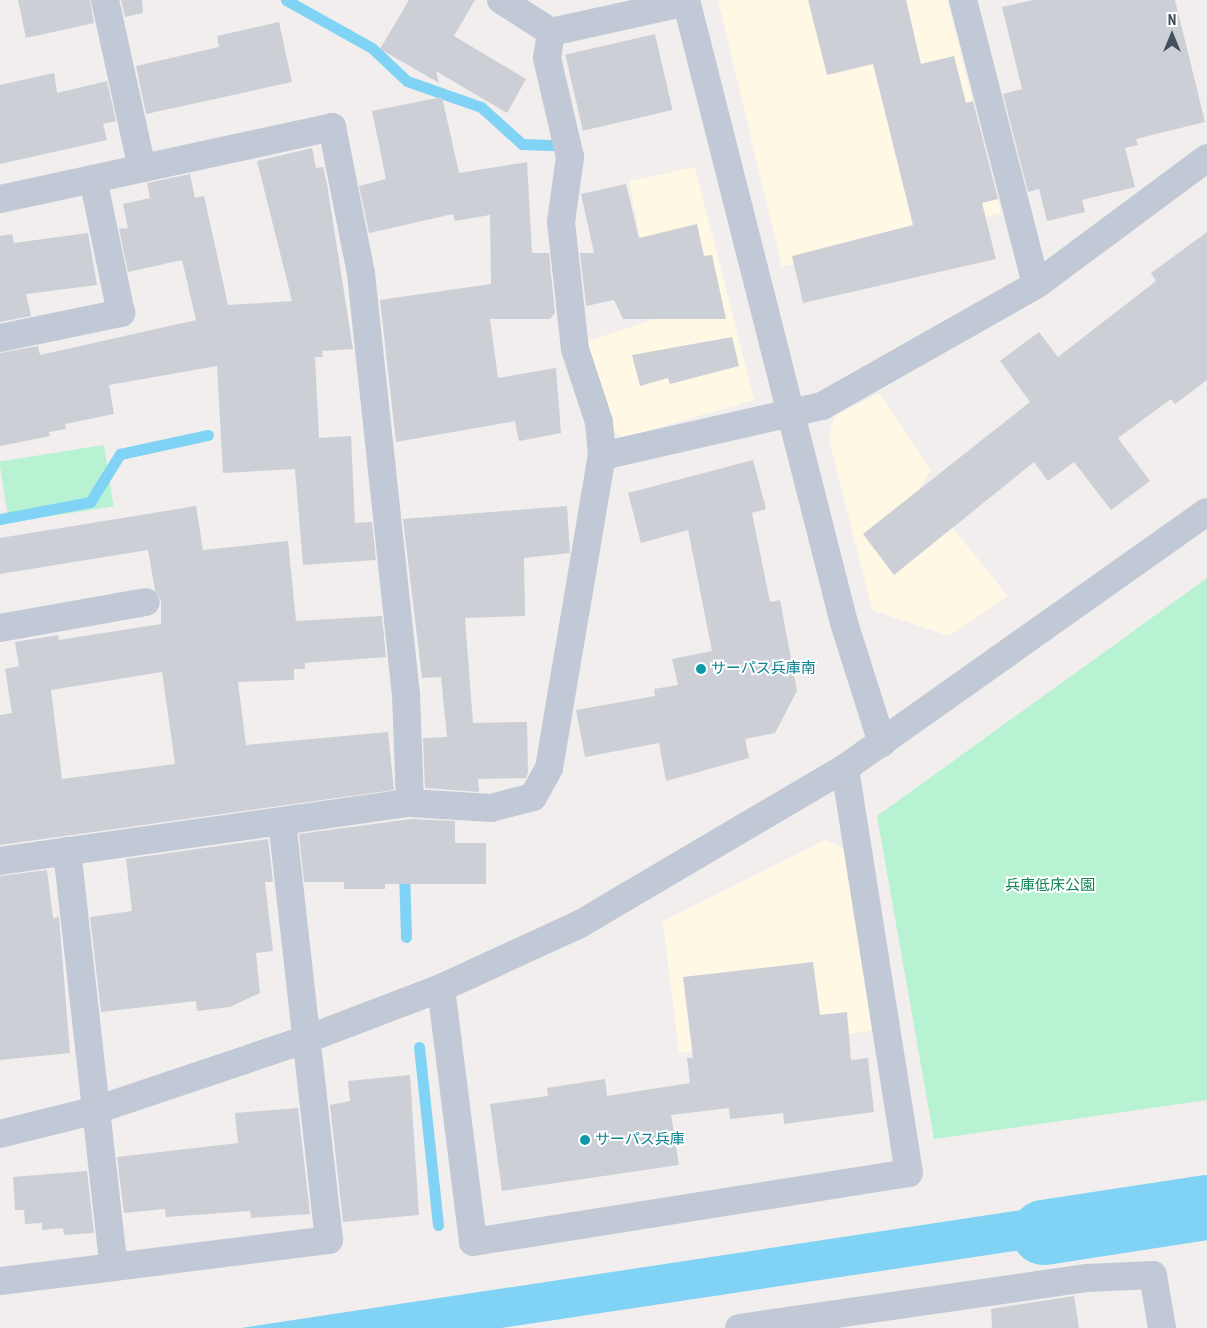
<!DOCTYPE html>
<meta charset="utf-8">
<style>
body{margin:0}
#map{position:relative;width:1207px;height:1328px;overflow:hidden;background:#f1eeed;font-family:"Roboto Condensed","Noto Sans JP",sans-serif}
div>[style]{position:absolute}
.commercial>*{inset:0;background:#fef8e5}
.green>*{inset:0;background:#b7f3d3;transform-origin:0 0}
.water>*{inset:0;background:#80d3f4;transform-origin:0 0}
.stream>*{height:11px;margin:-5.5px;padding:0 5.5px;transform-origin:5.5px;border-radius:5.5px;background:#80d3f4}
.river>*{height:65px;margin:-32.5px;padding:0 32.5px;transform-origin:32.5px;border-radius:32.5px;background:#80d3f4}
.building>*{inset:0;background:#cccfd6;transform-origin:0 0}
.minor>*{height:28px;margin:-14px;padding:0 14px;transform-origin:14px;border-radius:14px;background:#c0c9d5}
.dots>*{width:14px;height:14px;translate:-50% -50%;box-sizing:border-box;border:2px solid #fff;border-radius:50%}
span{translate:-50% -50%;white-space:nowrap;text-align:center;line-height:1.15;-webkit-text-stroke:4px #fff;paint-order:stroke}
.culture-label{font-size:15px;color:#0d838f}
.left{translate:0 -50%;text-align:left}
.park-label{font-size:15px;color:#0e8553}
.north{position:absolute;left:1147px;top:10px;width:50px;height:50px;-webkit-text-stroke:4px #fff;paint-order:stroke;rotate:0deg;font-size:14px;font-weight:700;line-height:20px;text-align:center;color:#444f5d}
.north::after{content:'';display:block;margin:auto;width:18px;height:22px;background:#444f5d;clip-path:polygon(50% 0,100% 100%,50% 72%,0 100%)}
</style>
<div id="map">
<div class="commercial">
<i style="clip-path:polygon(718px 0,947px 0,1001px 213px,782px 267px)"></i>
<i style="clip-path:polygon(695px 167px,754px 400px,622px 438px,607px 424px,584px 342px,656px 319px,629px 181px)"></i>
<i style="clip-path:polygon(879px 393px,931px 470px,920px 488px,1008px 596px,949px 636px,872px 610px,829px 439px,834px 417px)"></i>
<i style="clip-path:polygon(825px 840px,846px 849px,872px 1031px,679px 1053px,663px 921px)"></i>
</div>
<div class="green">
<i style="left:104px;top:445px;width:62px;height:106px;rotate:81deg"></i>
<i style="clip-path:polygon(1207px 578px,1207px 1100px,934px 1139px,877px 816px)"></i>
</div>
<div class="water">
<i style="left:1207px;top:1192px;width:37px;height:46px;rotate:90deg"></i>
<i style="clip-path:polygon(1128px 1194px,1134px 1233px,501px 1328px,241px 1328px)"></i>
</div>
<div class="stream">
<i style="left:286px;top:0;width:98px;rotate:29.2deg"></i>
<i style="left:372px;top:48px;width:48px;rotate:43.3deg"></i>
<i style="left:407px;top:81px;width:78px;rotate:19.4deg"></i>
<i style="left:481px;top:107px;width:55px;rotate:42.1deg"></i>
<i style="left:522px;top:144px;width:35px;rotate:2deg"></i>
<i style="left:0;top:519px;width:92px;rotate:-10.7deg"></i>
<i style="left:90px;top:502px;width:57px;rotate:-58deg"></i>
<i style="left:120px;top:454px;width:90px;rotate:-12.2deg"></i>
<i style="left:404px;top:870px;width:67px;rotate:88.3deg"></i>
<i style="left:419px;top:1047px;width:179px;rotate:83.9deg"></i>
</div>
<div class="river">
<i style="left:1043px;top:1232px;width:166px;rotate:-8.7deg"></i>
</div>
<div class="building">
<i style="clip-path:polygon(18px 0,90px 0,94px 23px,26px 38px)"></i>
<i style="clip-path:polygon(121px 0,142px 0,143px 13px,125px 17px)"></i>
<i style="clip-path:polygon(409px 0,475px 0,454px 36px,526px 79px,507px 113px,436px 71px,439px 83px,380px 49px)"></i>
<i style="clip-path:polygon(808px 0,906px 0,921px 64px,954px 56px,966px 103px,973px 101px,998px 199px,982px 203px,996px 259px,803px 303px,792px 256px,913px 225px,873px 64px,827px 75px)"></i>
<i style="clip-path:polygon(1033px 0,1175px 0,1205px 122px,1136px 139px,1138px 145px,1125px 148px,1135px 187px,1082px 200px,1085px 212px,1047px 221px,1039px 189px,1028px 192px,1003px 94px,1022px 89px,1002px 7px)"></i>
<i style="clip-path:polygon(279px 22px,292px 82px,146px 114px,136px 66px,219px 47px,217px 36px)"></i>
<i style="left:655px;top:34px;width:78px;height:92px;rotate:77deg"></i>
<i style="clip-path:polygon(54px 73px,57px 93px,107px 81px,116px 121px,103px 124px,107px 140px,0 164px,0 85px)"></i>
<i style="clip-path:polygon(442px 97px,459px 173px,527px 162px,532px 253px,549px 253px,555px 313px,550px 319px,490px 319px,498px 378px,556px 368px,561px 433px,519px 441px,515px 421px,396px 442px,380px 300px,491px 284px,490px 215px,455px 221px,453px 214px,369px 233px,359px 186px,386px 179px,372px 111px)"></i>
<i style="clip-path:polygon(312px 148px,316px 168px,323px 167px,327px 184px,353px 349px,322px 351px,323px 357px,315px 357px,319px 438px,351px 436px,355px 523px,372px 522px,376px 560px,303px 565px,295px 469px,223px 473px,217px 366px,109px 385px,114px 414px,65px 424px,66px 429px,49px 432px,50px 436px,0 446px,0 353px,38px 346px,40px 355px,196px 320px,182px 260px,128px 272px,119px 229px,128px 228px,123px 204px,150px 198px,147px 183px,190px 174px,195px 198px,204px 196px,228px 305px,292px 301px,257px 161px)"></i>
<i style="clip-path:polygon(626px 184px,639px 238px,697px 224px,704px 256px,712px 255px,726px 319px,623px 319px,614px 300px,586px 306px,580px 253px,594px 253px,581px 194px)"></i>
<i style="clip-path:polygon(1207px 232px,1207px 380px,1175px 404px,1171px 399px,1118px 438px,1150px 481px,1111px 510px,1074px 462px,1048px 481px,1034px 462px,894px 575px,863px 534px,1030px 402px,1000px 361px,1039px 332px,1058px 357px,1156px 281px,1151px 273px)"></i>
<i style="clip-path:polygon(88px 233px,97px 285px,26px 294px,31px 316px,0 322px,0 236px,12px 234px,14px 243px)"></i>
<i style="clip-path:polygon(732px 337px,739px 366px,670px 384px,668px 378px,640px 386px,632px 355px)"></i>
<i style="clip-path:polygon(753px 460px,766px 509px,752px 513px,770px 602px,780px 600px,797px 691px,775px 733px,745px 739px,749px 758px,666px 781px,659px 743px,585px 757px,576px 710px,655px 696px,654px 689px,678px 685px,672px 659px,712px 651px,688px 530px,641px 543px,628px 493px)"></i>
<i style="clip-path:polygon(evenodd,196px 506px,203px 550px,288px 541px,296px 621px,382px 616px,386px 657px,305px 663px,305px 669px,294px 669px,294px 680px,238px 682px,246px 745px,388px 732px,394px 790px,0 845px,0 715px,12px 713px,5px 669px,19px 666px,15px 642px,58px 635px,59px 640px,161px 624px,161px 600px,155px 590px,148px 550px,0 574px,0 538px,196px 506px,162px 672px,175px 764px,62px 779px,51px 690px,162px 672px)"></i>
<i style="clip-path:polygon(567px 506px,570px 553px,524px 558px,525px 616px,465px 618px,473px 723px,527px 722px,528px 773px,526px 778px,478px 779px,479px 792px,425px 788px,423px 738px,447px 737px,441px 677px,422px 678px,403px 519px)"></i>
<i style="clip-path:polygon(411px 819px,455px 821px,455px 843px,486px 843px,486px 884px,385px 884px,385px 889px,344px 889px,344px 882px,304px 882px,299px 834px)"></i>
<i style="clip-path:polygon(268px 839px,273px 882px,265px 882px,273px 951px,256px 953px,260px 993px,230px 1007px,197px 1011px,196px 1001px,101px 1012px,90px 917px,132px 911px,126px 859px)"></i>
<i style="clip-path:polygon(47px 870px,53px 918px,59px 917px,70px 1053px,0 1060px,0 876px)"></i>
<i style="clip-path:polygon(813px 962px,820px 1015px,847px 1012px,851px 1060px,868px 1058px,874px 1112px,784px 1124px,783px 1113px,730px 1119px,729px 1108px,671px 1115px,679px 1165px,502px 1191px,490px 1104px,548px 1096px,547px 1088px,605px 1079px,607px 1096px,690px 1083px,687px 1058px,693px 1058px,683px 977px)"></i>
<i style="clip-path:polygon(410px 1075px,419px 1215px,343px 1222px,330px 1105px,350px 1101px,348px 1081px)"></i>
<i style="clip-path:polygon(298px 1108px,310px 1214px,251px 1218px,250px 1211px,166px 1217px,165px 1209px,124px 1213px,117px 1157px,238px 1143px,235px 1113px)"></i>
<i style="clip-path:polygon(87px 1171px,94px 1233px,64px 1235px,63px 1228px,42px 1230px,42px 1223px,25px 1224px,24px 1210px,15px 1210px,13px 1177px)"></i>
<i style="clip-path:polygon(1074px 1296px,1079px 1328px,992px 1328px,991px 1309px)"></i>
</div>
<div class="minor">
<i style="left:105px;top:0;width:172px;rotate:77.6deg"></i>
<i style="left:501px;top:0;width:59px;rotate:32.6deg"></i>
<i style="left:551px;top:32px;width:139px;rotate:-12.4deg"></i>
<i style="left:686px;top:0;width:643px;rotate:75.77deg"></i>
<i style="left:844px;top:623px;width:126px;rotate:72.4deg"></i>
<i style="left:963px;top:0;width:294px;rotate:75.6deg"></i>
<i style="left:0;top:199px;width:340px;rotate:-12.2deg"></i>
<i style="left:332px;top:127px;width:150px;rotate:78.8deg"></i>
<i style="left:361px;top:274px;width:422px;rotate:83.9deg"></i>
<i style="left:406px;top:694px;width:109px;rotate:87.9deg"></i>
<i style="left:0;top:338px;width:124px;rotate:-11.7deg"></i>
<i style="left:121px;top:313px;width:137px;rotate:-101.8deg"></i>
<i style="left:602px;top:456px;width:226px;rotate:-12.8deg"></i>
<i style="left:822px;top:406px;width:246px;rotate:-29.5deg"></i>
<i style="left:1036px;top:285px;width:213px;rotate:-36.6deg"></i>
<i style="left:0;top:628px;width:148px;rotate:-10.1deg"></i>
<i style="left:67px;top:851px;width:419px;rotate:83.6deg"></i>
<i style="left:114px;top:1267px;width:217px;rotate:-7.2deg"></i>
<i style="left:329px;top:1240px;width:421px;rotate:-96.4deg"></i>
<i style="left:0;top:861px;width:414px;rotate:-8.1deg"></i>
<i style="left:410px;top:803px;width:81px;rotate:3.5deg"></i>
<i style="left:491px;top:808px;width:43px;rotate:-14.7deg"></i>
<i style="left:533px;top:797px;width:33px;rotate:-61deg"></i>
<i style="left:549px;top:768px;width:316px;rotate:-80.4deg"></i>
<i style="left:602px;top:456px;width:34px;rotate:-95deg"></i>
<i style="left:599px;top:422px;width:77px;rotate:-108.2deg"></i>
<i style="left:575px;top:349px;width:128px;rotate:-96.3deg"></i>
<i style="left:561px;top:222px;width:66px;rotate:-82.1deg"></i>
<i style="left:570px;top:157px;width:102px;rotate:-103.1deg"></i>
<i style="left:547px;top:58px;width:26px;rotate:-81deg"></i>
<i style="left:441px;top:988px;width:256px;rotate:82.8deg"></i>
<i style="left:473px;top:1242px;width:441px;rotate:-9deg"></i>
<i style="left:909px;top:1173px;width:410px;rotate:-99deg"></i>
<i style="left:0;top:1134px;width:99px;rotate:-14deg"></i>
<i style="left:96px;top:1110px;width:226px;rotate:-18.6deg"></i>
<i style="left:310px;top:1038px;width:140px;rotate:-20.9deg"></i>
<i style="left:441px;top:988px;width:153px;rotate:-24.7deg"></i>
<i style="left:580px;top:924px;width:308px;rotate:-30.5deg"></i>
<i style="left:845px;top:768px;width:443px;rotate:-35.3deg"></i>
<i style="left:0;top:1281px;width:115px;rotate:-7deg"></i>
<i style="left:739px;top:1328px;width:352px;rotate:-8.2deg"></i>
<i style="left:1087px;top:1278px;width:66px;rotate:-2.6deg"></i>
<i style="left:1153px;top:1275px;width:54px;rotate:80.4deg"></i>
</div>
<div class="dots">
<i style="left:701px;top:669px;background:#0f9aa8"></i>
<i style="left:585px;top:1140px;background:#0f9aa8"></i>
</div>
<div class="culture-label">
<span class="left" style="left:711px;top:669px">サーパス兵庫南</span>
<span class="left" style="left:595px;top:1140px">サーパス兵庫</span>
</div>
<div class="park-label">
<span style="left:1050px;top:886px">兵庫低床公園</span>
</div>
<div class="north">N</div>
</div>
